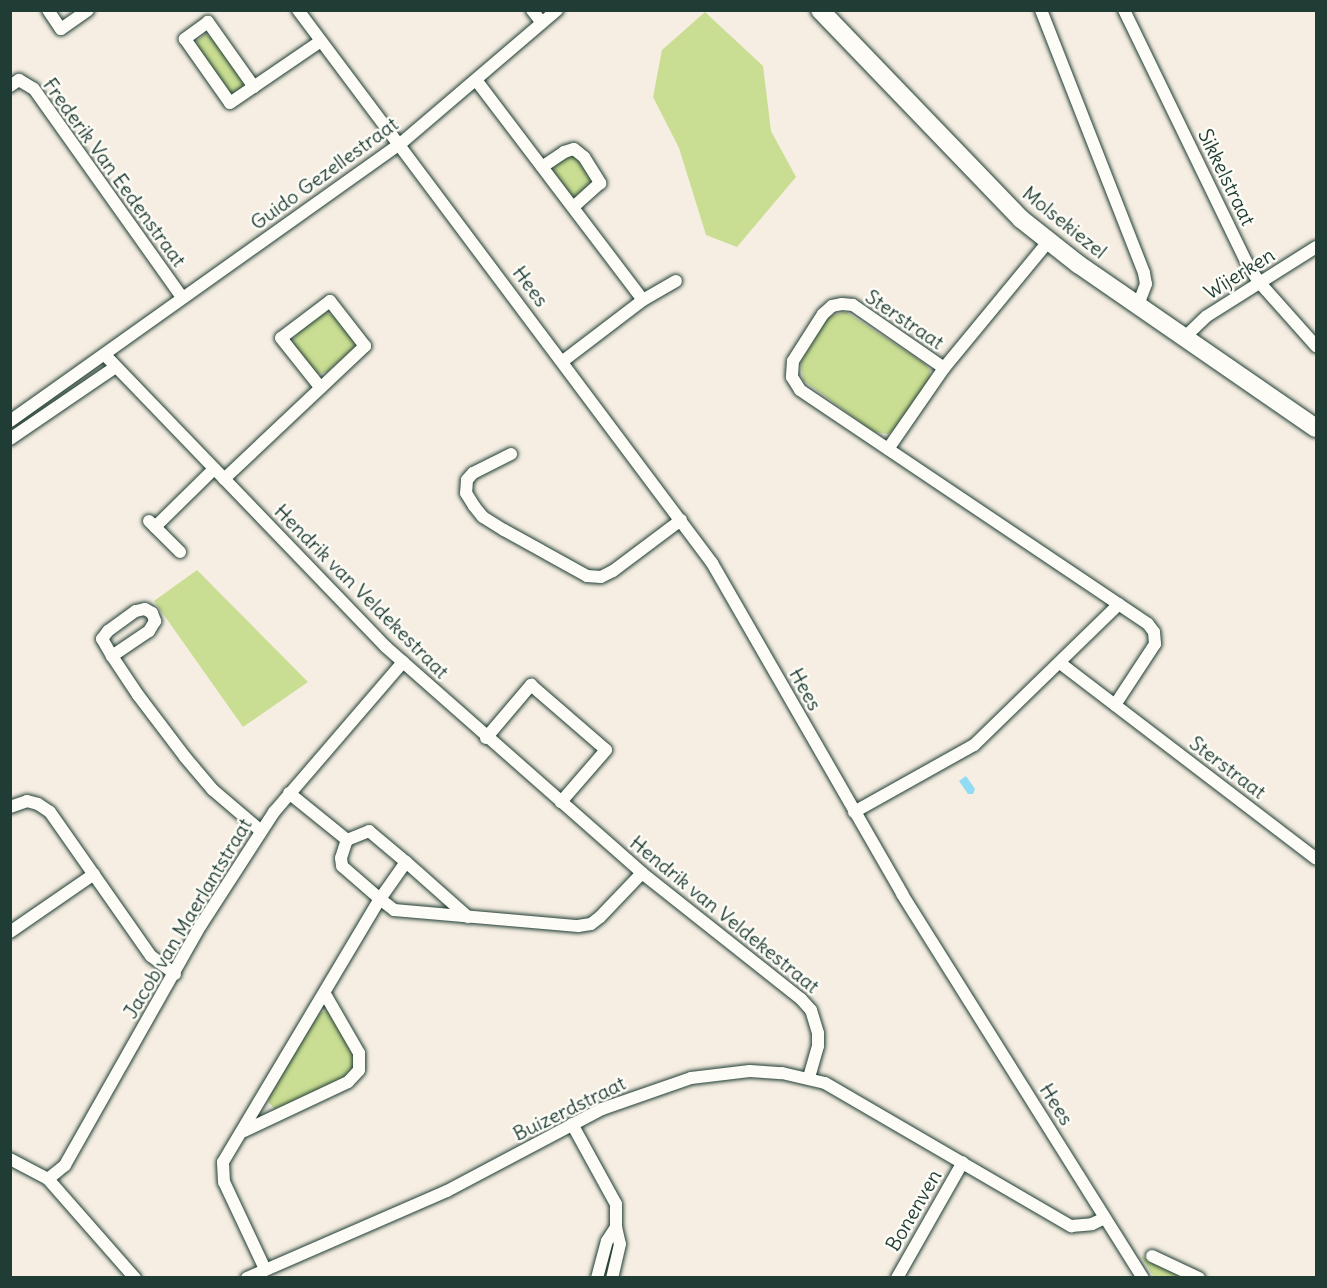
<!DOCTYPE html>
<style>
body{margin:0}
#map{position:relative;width:1327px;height:1288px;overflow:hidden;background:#f6eee2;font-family:Delius,sans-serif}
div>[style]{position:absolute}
.green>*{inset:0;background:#cade93}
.water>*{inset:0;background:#92dbf4}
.roads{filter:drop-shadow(0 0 2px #1f3d34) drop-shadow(0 0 2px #1f3d34)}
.street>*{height:12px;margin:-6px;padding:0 6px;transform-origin:6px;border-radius:6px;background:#fdfcf7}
.secondary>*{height:18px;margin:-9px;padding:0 9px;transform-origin:9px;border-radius:9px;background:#fdfcf7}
span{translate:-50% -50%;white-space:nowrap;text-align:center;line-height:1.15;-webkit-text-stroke:5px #fdfcf7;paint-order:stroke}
.street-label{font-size:20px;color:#1f3d34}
.frame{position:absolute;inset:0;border:12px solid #1f3d34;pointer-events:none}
</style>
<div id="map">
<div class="green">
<i style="clip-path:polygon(705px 12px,763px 66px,771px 131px,796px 177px,737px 247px,706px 235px,679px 148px,653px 97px,662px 50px)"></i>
<i style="clip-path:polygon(205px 34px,213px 38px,243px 83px,243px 89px,233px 95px,228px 92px,198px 47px,197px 41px)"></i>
<i style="clip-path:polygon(574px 154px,594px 181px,578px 197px,574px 197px,569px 195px,552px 173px,556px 164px)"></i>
<i style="clip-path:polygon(324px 312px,334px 316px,353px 339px,354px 348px,327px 372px,317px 374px,294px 346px,293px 340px,300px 331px)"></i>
<i style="clip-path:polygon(846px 312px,924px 363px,930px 370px,930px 378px,896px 428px,888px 434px,874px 432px,803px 380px,801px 361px,829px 316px)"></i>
<i style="clip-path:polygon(197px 570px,308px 682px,243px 727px,154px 601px)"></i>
<i style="clip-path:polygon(327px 1011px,331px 1013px,356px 1057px,353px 1073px,275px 1109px,269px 1103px,268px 1096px,319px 1013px)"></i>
<i style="clip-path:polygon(1141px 1256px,1158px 1264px,1190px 1277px,1154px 1277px)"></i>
</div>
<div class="water">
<i style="clip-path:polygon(966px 776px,975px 789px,973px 794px,968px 794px,959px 781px)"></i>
</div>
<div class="roads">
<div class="street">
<i style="left:48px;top:10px;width:23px;rotate:56deg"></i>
<i style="left:61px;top:29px;width:33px;rotate:-35deg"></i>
<i style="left:298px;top:10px;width:691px;rotate:53.18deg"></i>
<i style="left:712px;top:563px;width:382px;rotate:60.1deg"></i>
<i style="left:902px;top:894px;width:453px;rotate:57.9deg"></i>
<i style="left:532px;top:10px;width:16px;rotate:52deg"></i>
<i style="left:1041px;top:10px;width:282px;rotate:68.6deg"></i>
<i style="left:1144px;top:273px;width:11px;rotate:80deg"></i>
<i style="left:1146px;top:284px;width:22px;rotate:111deg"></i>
<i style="left:1124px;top:10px;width:281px;rotate:64.1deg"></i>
<i style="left:1247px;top:263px;width:22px;rotate:58deg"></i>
<i style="left:1259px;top:282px;width:86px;rotate:48.3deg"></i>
<i style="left:476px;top:80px;width:276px;rotate:52.8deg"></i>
<i style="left:10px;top:86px;width:11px;rotate:-34deg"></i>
<i style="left:19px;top:80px;width:17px;rotate:31deg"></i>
<i style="left:34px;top:89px;width:255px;rotate:54.6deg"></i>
<i style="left:254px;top:87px;width:80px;rotate:-125.3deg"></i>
<i style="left:208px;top:22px;width:29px;rotate:144deg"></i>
<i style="left:185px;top:39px;width:78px;rotate:54.9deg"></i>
<i style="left:230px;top:103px;width:110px;rotate:-34.3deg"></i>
<i style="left:542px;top:167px;width:27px;rotate:-34deg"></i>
<i style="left:564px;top:152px;width:10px;rotate:-17deg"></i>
<i style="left:574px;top:149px;width:13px;rotate:39deg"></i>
<i style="left:584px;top:157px;width:31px;rotate:58deg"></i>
<i style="left:600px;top:183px;width:36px;rotate:138deg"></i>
<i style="left:1185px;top:337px;width:30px;rotate:-44deg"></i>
<i style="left:1207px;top:316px;width:129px;rotate:-32.3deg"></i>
<i style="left:105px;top:355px;width:405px;rotate:46.1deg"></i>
<i style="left:386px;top:647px;width:341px;rotate:41.4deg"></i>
<i style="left:642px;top:873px;width:203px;rotate:38.4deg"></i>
<i style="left:801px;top:999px;width:15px;rotate:48deg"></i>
<i style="left:811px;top:1010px;width:24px;rotate:73deg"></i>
<i style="left:818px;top:1033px;width:13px;rotate:90deg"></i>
<i style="left:818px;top:1046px;width:32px;rotate:106deg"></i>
<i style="left:563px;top:361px;width:101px;rotate:-37.3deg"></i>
<i style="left:643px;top:300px;width:38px;rotate:-30deg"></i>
<i style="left:944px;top:368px;width:111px;rotate:-145.3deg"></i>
<i style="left:853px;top:305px;width:11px;rotate:-175deg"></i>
<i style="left:842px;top:304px;width:10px;rotate:169deg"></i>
<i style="left:832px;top:306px;width:12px;rotate:138deg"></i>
<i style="left:823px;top:314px;width:56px;rotate:122.6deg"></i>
<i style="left:793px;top:361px;width:16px;rotate:94deg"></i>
<i style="left:792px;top:377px;width:15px;rotate:58deg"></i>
<i style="left:800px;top:390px;width:419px;rotate:33.9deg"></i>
<i style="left:1148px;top:624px;width:10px;rotate:53deg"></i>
<i style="left:1154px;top:632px;width:12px;rotate:85deg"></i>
<i style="left:1155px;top:644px;width:73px;rotate:123.3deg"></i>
<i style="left:10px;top:421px;width:477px;rotate:-35.4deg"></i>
<i style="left:399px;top:145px;width:208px;rotate:-40.5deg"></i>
<i style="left:10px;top:439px;width:126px;rotate:-34.3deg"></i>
<i style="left:888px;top:449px;width:98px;rotate:-55.3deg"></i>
<i style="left:944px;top:368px;width:163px;rotate:-50.5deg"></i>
<i style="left:511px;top:454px;width:42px;rotate:153.4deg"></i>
<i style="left:473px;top:473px;width:9px;rotate:131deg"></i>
<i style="left:467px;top:480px;width:13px;rotate:94deg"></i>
<i style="left:466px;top:493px;width:15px;rotate:58deg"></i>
<i style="left:474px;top:506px;width:14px;rotate:51deg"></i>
<i style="left:483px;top:517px;width:25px;rotate:32deg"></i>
<i style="left:504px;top:530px;width:95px;rotate:29deg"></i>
<i style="left:587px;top:576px;width:14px;rotate:4deg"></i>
<i style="left:601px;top:577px;width:13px;rotate:-27deg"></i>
<i style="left:613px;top:571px;width:85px;rotate:-36.9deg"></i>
<i style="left:224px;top:479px;width:194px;rotate:-43.3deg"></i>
<i style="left:365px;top:346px;width:57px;rotate:-127.9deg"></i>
<i style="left:330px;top:301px;width:61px;rotate:142.9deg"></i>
<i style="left:281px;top:338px;width:63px;rotate:51.5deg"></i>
<i style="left:149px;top:521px;width:44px;rotate:45deg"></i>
<i style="left:155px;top:527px;width:83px;rotate:-44.5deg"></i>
<i style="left:112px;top:656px;width:20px;rotate:-120deg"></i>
<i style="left:102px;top:639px;width:10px;rotate:-53deg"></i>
<i style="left:108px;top:631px;width:34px;rotate:-36deg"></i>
<i style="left:136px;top:611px;width:9px;rotate:-13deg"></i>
<i style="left:145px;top:609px;width:8px;rotate:30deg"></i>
<i style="left:152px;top:613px;width:9px;rotate:69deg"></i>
<i style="left:155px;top:621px;width:12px;rotate:121deg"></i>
<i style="left:149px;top:631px;width:45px;rotate:146deg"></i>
<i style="left:112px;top:656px;width:47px;rotate:56.3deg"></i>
<i style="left:138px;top:695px;width:78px;rotate:52.8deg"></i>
<i style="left:185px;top:757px;width:43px;rotate:49.7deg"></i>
<i style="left:213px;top:790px;width:63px;rotate:40.5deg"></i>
<i style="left:1060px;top:663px;width:322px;rotate:37.4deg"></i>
<i style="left:486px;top:738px;width:70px;rotate:-49.7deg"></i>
<i style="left:531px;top:685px;width:99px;rotate:40.9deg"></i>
<i style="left:606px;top:750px;width:69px;rotate:130.9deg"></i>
<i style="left:289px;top:793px;width:75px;rotate:39deg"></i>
<i style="left:10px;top:807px;width:18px;rotate:-19deg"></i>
<i style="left:27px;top:801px;width:11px;rotate:15deg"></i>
<i style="left:38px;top:804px;width:14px;rotate:34deg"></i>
<i style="left:50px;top:812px;width:176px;rotate:55deg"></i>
<i style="left:151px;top:956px;width:30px;rotate:37deg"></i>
<i style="left:854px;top:812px;width:137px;rotate:-29.2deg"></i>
<i style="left:974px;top:745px;width:202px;rotate:-44.2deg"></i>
<i style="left:406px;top:862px;width:45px;rotate:125.1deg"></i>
<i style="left:380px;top:899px;width:50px;rotate:-139deg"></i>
<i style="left:342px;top:866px;width:8px;rotate:-97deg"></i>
<i style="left:341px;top:858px;width:19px;rotate:-72deg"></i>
<i style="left:347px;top:840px;width:24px;rotate:-22deg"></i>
<i style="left:369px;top:831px;width:48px;rotate:40deg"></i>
<i style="left:406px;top:862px;width:83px;rotate:41.6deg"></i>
<i style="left:10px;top:932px;width:102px;rotate:-34.6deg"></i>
<i style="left:572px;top:1124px;width:91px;rotate:61.2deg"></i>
<i style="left:616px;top:1204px;width:23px;rotate:90deg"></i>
<i style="left:616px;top:1227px;width:17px;rotate:77deg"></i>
<i style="left:620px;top:1244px;width:35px;rotate:103deg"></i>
<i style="left:244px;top:1131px;width:115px;rotate:-25.2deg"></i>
<i style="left:348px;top:1082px;width:16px;rotate:-47deg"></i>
<i style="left:359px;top:1070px;width:17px;rotate:-90deg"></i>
<i style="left:359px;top:1053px;width:68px;rotate:-120deg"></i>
<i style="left:10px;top:1159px;width:43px;rotate:27.8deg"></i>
<i style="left:48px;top:1179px;width:132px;rotate:48.7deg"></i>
<i style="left:48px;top:1179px;width:22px;rotate:-39deg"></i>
<i style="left:65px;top:1165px;width:276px;rotate:-60.5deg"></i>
<i style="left:201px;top:925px;width:135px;rotate:-57.1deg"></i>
<i style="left:274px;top:812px;width:198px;rotate:-49.3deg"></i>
<i style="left:1152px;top:1256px;width:52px;rotate:25.1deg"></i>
<i style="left:265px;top:1269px;width:96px;rotate:-115.2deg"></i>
<i style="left:224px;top:1182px;width:20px;rotate:-93deg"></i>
<i style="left:223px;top:1162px;width:306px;rotate:-59.2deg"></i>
<i style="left:380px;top:899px;width:18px;rotate:38deg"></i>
<i style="left:394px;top:910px;width:185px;rotate:5deg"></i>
<i style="left:578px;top:926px;width:13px;rotate:-9deg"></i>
<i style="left:591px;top:924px;width:11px;rotate:-38deg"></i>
<i style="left:600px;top:917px;width:61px;rotate:-46.3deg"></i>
<i style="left:247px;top:1278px;width:218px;rotate:-23.5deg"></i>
<i style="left:447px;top:1191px;width:175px;rotate:-27.9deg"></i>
<i style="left:602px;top:1109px;width:94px;rotate:-19.2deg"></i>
<i style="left:691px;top:1078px;width:59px;rotate:-6.8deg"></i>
<i style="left:750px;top:1071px;width:32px;rotate:4deg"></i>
<i style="left:782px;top:1073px;width:44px;rotate:13.1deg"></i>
<i style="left:825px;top:1083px;width:285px;rotate:30.2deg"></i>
<i style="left:1071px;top:1226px;width:21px;rotate:-5deg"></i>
<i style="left:1092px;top:1224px;width:14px;rotate:-25deg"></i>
<i style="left:597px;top:1278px;width:38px;rotate:-75deg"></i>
<i style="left:607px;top:1241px;width:17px;rotate:-57deg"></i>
<i style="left:897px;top:1278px;width:133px;rotate:-60.4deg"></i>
</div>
<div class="secondary">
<i style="left:820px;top:10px;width:290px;rotate:46.1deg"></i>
<i style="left:1021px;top:219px;width:73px;rotate:38.3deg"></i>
<i style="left:1078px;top:264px;width:289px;rotate:34.6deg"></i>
</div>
</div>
<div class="street-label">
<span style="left:115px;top:172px;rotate:54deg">Frederik Van Eedenstraat</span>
<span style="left:324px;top:173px;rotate:-36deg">Guido Gezellestraat</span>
<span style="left:1227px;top:177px;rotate:64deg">Sikkelstraat</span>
<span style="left:1065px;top:222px;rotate:39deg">Molsekiezel</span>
<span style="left:1239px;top:273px;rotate:-32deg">Wijerken</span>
<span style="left:531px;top:286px;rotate:53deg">Hees</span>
<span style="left:905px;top:319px;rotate:34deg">Sterstraat</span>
<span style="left:362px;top:591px;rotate:45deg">Hendrik van Veldekestraat</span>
<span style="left:806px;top:689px;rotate:61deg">Hees</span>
<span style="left:1228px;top:767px;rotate:37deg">Sterstraat</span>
<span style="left:725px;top:914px;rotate:39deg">Hendrik van Veldekestraat</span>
<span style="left:187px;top:918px;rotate:-59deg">Jacob van Maerlantstraat</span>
<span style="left:1057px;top:1104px;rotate:58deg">Hees</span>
<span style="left:569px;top:1108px;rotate:-26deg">Buizerdstraat</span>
<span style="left:913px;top:1210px;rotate:-60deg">Bonenven</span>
</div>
<div class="frame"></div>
</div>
